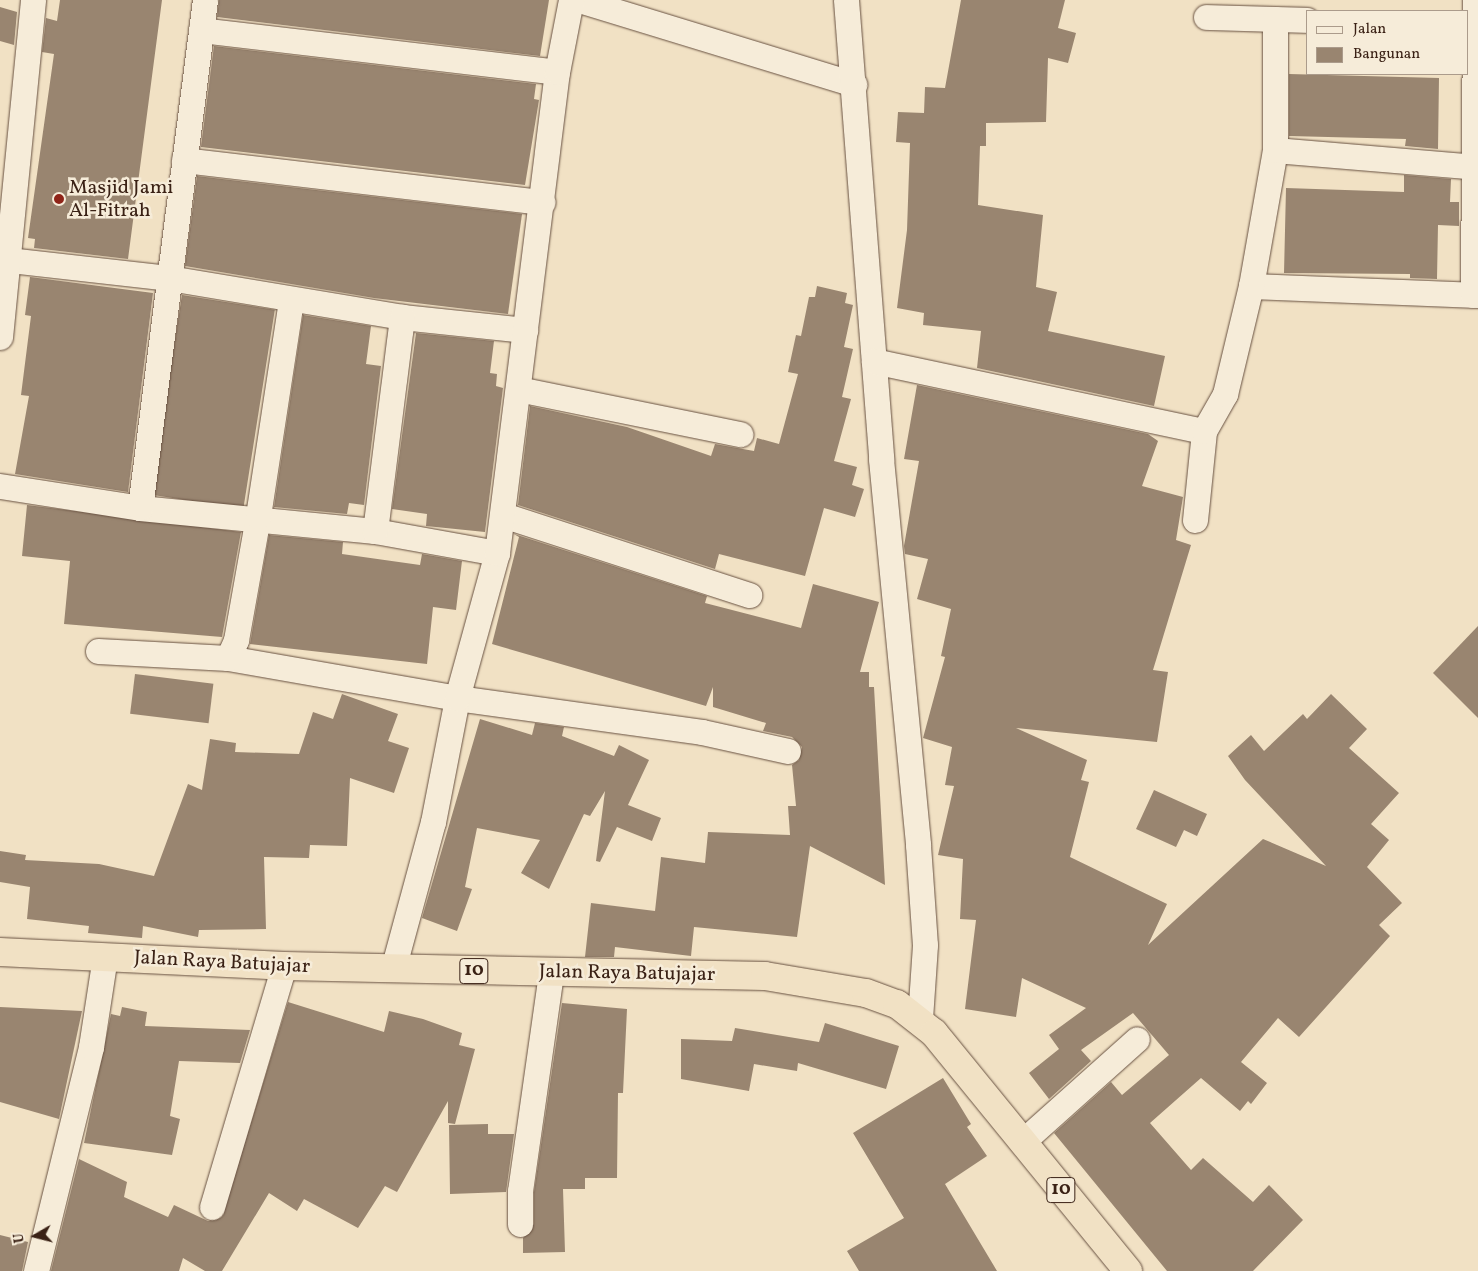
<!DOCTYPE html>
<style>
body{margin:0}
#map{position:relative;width:1478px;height:1271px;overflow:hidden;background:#f1e1c4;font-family:Vollkorn,serif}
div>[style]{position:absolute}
.building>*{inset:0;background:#998570;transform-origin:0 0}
.roads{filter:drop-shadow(0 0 1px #685141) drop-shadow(0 0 1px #685141)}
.street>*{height:25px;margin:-12.5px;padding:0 12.5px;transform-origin:12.5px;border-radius:12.5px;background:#f6ecd9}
.highway>*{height:28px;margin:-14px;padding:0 14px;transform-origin:14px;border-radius:14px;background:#f1e1c4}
.dots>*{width:14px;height:14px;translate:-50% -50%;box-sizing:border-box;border:2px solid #f6ecd9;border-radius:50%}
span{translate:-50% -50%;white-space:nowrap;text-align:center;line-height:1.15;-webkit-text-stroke:5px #f6ecd9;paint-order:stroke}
.shield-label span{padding:1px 4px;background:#f6ecd9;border:1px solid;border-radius:4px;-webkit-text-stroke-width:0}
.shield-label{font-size:19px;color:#3a2115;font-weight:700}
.poi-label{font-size:20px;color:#3a2115}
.left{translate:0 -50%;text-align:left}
.street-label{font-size:20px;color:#3a2115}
.legend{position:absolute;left:1306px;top:10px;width:162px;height:65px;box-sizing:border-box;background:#f6ecd9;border:1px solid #ab9b8b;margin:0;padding:6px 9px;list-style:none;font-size:15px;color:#3a2115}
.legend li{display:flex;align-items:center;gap:10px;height:25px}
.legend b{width:25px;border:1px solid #ab9b8b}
.north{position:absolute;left:10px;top:1211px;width:50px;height:50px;-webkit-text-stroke:4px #f6ecd9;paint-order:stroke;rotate:262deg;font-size:14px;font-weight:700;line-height:20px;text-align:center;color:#3a2115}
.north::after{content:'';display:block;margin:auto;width:18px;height:22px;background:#3a2115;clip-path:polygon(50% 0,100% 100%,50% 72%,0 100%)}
</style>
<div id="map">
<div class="building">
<i style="clip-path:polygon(60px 0,162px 0,128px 259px,34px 248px,35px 239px,28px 238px,54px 54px,42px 52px,46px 18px,57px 21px)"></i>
<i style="clip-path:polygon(219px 0,549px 0,540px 56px,217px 17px)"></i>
<i style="clip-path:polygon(961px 0,1065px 0,1058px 28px,1076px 33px,1068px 63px,1048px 58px,1046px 122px,986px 123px,986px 146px,980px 146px,978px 205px,1043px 215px,1036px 287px,1057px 292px,1048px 331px,1165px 356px,1154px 406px,977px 368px,981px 331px,923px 325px,924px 313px,897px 308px,907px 230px,910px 143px,896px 142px,898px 112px,924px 113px,925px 87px,945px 88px)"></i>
<i style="clip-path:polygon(0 7px,17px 12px,14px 45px,0 41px)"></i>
<i style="clip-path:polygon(214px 46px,536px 84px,534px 99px,539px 100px,525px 185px,201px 147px)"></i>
<i style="clip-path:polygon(1289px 74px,1439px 78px,1438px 149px,1405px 146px,1406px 139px,1289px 136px)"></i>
<i style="clip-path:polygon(1404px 175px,1451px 179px,1450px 202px,1459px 202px,1459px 226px,1438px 225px,1437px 279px,1410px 278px,1410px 274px,1284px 273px,1286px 188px,1404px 192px)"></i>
<i style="clip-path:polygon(197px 176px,522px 214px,508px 314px,374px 298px,185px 266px)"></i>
<i style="clip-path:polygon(30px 277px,153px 293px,128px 492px,15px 474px,29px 396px,21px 395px,31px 316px,25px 315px)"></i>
<i style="clip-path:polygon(817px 286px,847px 293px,845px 303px,853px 305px,844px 347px,853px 349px,842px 397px,851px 399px,834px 461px,857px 467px,852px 485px,864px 489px,855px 517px,824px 508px,805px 576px,719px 554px,715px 569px,518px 505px,530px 406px,627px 427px,711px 456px,715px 444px,754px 451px,757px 438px,779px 444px,798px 374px,788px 372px,796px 335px,801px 336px,809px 297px,815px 297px)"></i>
<i style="left:182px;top:295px;width:94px;height:202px;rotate:9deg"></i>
<i style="clip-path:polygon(303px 315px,371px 326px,366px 364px,381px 366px,364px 505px,349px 503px,347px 514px,274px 507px)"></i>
<i style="clip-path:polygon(416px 333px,494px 341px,490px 373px,497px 374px,496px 386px,503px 388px,485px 532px,426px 526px,427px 514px,392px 509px)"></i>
<i style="clip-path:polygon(917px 385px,1148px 434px,1158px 441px,1142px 486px,1183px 497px,1176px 540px,1191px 545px,1153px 670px,1168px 672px,1157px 742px,1016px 728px,1087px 760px,1081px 780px,1089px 782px,1070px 857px,1167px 904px,1148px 945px,1263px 839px,1326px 866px,1245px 780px,1228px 756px,1251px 735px,1264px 751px,1303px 714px,1307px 719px,1331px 694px,1367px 729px,1349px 748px,1399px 793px,1371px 824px,1389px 840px,1367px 867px,1402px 903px,1379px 925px,1390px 936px,1299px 1037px,1278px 1018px,1241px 1062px,1267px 1083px,1251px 1104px,1248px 1101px,1240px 1111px,1201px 1078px,1150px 1123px,1191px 1170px,1203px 1158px,1253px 1202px,1269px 1185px,1303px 1220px,1253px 1271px,1167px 1271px,1054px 1133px,1111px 1082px,1122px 1095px,1169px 1055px,1133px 1013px,1081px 1050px,1091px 1061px,1049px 1099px,1029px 1073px,1059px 1049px,1049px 1035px,1086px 1008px,1022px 978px,1016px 1017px,965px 1009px,976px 920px,960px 919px,963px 859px,938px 855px,954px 786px,945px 785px,952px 747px,923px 738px,945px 657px,941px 656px,951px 609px,917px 599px,928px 559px,905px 554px,904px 546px,919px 461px,904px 459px)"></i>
<i style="clip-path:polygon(27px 505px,241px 532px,222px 637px,64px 624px,70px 561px,22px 556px)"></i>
<i style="clip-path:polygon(514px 534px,707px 596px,705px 603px,801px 628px,813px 584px,879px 602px,860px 672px,869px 672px,869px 687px,874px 687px,885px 885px,810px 846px,797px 937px,694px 927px,691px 956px,615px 947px,614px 957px,585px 957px,591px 903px,655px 911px,661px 857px,705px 863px,708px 832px,790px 835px,788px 806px,796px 806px,792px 765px,799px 760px,802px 747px,792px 737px,763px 731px,766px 723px,713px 707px,713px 687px,706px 706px,492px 644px,519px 537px)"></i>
<i style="clip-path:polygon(269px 535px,343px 542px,342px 554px,420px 565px,422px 554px,462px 561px,456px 610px,433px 607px,427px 664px,250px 644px)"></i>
<i style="clip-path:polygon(1478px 626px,1478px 718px,1433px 673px)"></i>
<i style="left:135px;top:674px;width:79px;height:40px;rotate:7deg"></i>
<i style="clip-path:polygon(342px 694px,398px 714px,388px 741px,409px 748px,394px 793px,350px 778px,347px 846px,310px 845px,309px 858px,264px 857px,266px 929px,199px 930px,198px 937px,143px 926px,142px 938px,88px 933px,89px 926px,27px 919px,30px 887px,0 882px,0 851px,26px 855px,25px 860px,99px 864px,154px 876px,188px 784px,202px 790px,210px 739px,236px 743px,235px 752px,299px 754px,313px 712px,333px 719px)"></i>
<i style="clip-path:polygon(480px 719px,532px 735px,535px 723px,564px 727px,562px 736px,614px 756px,619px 745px,649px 760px,628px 805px,661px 818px,652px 841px,617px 827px,600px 862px,596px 861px,605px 791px,590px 816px,584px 814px,549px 889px,521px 873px,540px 840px,477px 828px,465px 887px,472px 889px,457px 931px,422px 918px)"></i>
<i style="clip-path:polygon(1154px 790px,1207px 814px,1197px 836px,1184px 830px,1176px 847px,1136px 829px)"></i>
<i style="clip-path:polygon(288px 1002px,384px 1032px,389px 1011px,423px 1019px,462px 1033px,459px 1045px,475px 1049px,455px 1124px,448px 1123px,448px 1101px,397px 1192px,385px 1186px,358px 1228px,304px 1199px,297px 1211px,269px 1193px,222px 1271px,205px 1271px,183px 1258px,179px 1271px,51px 1271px,79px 1159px,127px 1182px,124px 1197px,168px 1217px,174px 1205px,208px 1221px,222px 1217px)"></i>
<i style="clip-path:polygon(562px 1003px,627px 1009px,623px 1093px,618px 1093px,617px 1178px,585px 1178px,585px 1189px,563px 1189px,565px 1252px,523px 1253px,523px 1238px,534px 1224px,534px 1192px)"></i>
<i style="clip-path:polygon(0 1007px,82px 1011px,59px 1119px,0 1102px)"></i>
<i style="clip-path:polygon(122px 1007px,147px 1012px,145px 1026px,250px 1030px,240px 1063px,179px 1061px,170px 1116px,180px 1119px,172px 1155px,84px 1143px,111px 1014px,120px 1016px)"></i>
<i style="clip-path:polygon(825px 1023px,899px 1046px,886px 1089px,798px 1063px,797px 1071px,754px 1064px,749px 1091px,681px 1079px,681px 1039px,732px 1041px,735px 1028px,819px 1042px)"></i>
<i style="clip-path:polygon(943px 1078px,971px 1124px,967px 1127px,987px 1156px,945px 1184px,997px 1271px,859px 1271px,847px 1251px,904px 1218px,853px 1133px)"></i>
<i style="clip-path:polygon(488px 1124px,488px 1134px,514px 1134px,506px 1192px,450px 1194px,449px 1125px)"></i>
<i style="clip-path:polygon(0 1235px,28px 1242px,22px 1271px,0 1271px)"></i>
</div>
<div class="roads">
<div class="street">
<i style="left:579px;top:0;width:288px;rotate:17deg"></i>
<i style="left:846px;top:0;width:460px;rotate:85.6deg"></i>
<i style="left:881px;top:459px;width:388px;rotate:84.5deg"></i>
<i style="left:918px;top:845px;width:100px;rotate:86deg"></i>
<i style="left:925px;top:945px;width:73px;rotate:93.9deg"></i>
<i style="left:1206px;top:17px;width:101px;rotate:1.7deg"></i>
<i style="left:201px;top:30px;width:358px;rotate:6.7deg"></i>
<i style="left:1275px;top:150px;width:204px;rotate:4.8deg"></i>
<i style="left:184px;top:160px;width:361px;rotate:6.7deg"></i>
<i style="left:0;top:259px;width:170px;rotate:6.4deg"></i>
<i style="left:169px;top:278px;width:236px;rotate:9.5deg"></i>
<i style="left:402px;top:317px;width:124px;rotate:6deg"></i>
<i style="left:1251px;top:286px;width:227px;rotate:2.3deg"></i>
<i style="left:1473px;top:295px;width:295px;rotate:-89.6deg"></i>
<i style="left:0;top:337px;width:339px;rotate:-84.4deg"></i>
<i style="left:874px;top:361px;width:337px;rotate:12deg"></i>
<i style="left:518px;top:389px;width:227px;rotate:11.5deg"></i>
<i style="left:0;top:486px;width:142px;rotate:8.9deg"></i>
<i style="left:140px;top:508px;width:236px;rotate:5.6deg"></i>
<i style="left:375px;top:531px;width:124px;rotate:10.2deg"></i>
<i style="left:140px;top:508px;width:512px;rotate:-82.71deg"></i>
<i style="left:503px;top:515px;width:259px;rotate:18deg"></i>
<i style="left:1195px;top:520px;width:89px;rotate:-84.2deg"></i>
<i style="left:1204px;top:431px;width:43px;rotate:-60.4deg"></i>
<i style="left:1225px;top:394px;width:111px;rotate:-76.5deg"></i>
<i style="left:1251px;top:286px;width:138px;rotate:-80deg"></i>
<i style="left:1275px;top:150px;width:131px;rotate:-90deg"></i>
<i style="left:375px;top:531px;width:216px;rotate:-82.8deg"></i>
<i style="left:98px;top:651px;width:130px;rotate:3.1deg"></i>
<i style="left:228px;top:658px;width:232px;rotate:9.9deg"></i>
<i style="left:457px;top:698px;width:247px;rotate:7.9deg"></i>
<i style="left:702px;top:732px;width:88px;rotate:12.5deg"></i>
<i style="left:228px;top:658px;width:20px;rotate:-66deg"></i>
<i style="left:236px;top:640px;width:126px;rotate:-79.9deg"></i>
<i style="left:258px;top:516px;width:219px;rotate:-81.3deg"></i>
<i style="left:393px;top:969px;width:152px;rotate:-74.8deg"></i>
<i style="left:433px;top:822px;width:126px;rotate:-79deg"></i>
<i style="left:457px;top:698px;width:150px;rotate:-74.6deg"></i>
<i style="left:497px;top:553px;width:485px;rotate:-82.9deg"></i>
<i style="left:557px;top:72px;width:73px;rotate:-79deg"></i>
<i style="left:1022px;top:1142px;width:154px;rotate:-41.8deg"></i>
<i style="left:212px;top:1207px;width:252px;rotate:-73.4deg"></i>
<i style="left:520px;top:1224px;width:33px;rotate:-90deg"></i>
<i style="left:520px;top:1191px;width:220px;rotate:-81.9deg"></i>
<i style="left:36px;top:1271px;width:231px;rotate:-76.2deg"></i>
<i style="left:91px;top:1047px;width:91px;rotate:-81.2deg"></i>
</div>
<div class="highway">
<i style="left:0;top:952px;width:284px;rotate:2.8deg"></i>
<i style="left:284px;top:966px;width:481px;rotate:1.2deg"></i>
<i style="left:765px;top:976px;width:102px;rotate:9.6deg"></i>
<i style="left:866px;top:993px;width:33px;rotate:20deg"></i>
<i style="left:897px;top:1004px;width:47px;rotate:38.1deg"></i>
<i style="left:934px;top:1033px;width:307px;rotate:50.8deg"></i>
</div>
</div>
<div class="dots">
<i style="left:59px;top:199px;background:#8f2418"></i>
</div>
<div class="shield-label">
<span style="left:474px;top:971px">10</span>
<span style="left:1061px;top:1190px">10</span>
</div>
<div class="poi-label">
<span class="left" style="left:69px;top:200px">Masjid Jami<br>Al-Fitrah</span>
</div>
<div class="street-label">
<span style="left:222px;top:963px;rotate:3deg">Jalan Raya Batujajar</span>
<span style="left:627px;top:974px;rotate:1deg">Jalan Raya Batujajar</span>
</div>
<ul class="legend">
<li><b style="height:6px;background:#f6ecd9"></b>Jalan</li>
<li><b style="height:14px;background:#998570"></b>Bangunan</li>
</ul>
<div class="north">U</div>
</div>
